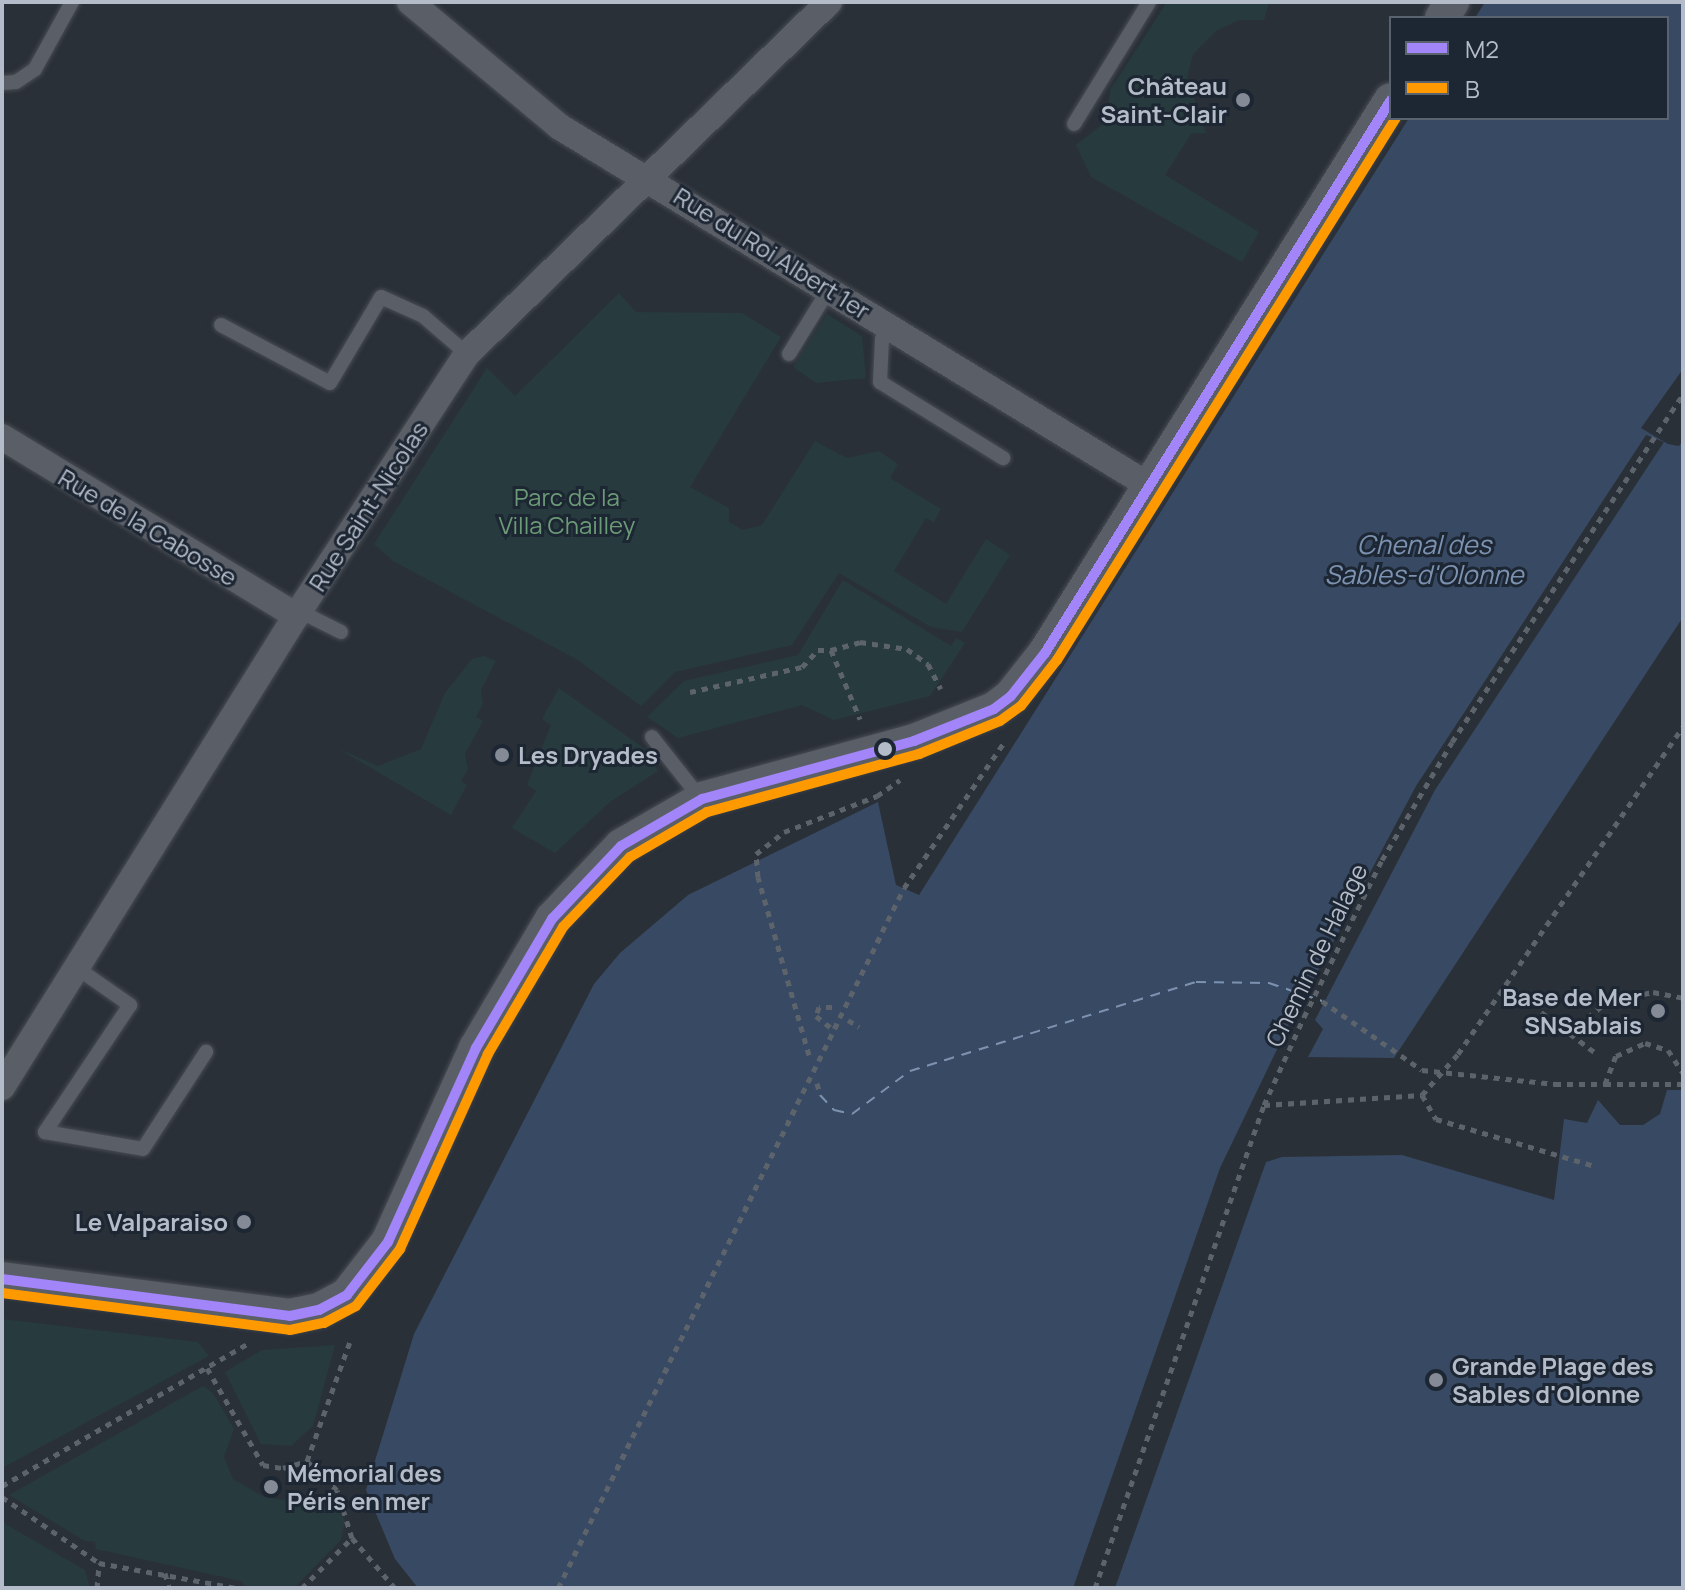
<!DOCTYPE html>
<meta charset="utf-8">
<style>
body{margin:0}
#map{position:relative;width:1685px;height:1590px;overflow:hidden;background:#2a3038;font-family:Manrope,sans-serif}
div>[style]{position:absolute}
.green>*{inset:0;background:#273a3e}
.water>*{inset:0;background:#384963}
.pier>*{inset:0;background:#2a3038}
.ferry>*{height:2px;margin-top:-1px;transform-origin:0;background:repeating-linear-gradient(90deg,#7c92b1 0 10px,transparent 0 18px)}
.path>*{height:5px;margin-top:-2.5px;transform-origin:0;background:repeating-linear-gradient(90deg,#5d636a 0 6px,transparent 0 12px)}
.roads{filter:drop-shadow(0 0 2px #484c53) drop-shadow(0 0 2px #484c53)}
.service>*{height:14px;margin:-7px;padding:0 7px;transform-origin:7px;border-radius:7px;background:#5a5e66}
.minor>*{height:26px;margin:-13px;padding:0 13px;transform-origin:13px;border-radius:13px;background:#5a5e66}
.tertiary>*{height:34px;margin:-17px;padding:0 17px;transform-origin:17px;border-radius:17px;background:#5a5e66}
.path-bridge>*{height:5px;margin-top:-2.5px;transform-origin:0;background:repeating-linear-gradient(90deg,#5d636a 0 6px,transparent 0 12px)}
.bus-1>*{height:10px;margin:-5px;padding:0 5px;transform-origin:5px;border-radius:5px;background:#a185f9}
.bus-2>*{height:10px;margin:-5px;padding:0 5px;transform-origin:5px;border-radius:5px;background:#f90}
.dots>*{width:22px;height:22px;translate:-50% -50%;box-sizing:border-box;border:4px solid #1d2633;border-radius:50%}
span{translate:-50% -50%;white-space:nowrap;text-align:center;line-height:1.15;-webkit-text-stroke:6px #1d2633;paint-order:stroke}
.poi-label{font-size:24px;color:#b4bcc9;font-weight:700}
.right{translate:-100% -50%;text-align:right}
.left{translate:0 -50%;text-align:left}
.street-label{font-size:24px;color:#b4bcc9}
.park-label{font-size:24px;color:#6b9a76}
.water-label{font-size:26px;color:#7c92b1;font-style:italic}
.frame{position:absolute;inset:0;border:4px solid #b4bcc9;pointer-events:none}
.legend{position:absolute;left:1389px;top:16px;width:280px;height:104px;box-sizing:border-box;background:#1d2633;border:2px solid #59626f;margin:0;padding:10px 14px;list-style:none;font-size:24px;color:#b4bcc9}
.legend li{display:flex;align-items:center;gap:16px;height:40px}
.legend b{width:40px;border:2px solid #59626f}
</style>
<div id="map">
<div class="green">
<i style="clip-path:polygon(1167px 2px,1269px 2px,1264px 20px,1239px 20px,1216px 31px,1193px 54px,1187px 78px,1206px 133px,1191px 134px,1165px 175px,1259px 232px,1242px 262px,1091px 177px,1076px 145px,1107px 121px,1110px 90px)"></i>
<i style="clip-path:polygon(619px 293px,636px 312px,742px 313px,781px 337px,690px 487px,729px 508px,729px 522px,743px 530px,762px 525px,815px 441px,847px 458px,879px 451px,898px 464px,890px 478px,941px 509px,934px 522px,926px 518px,894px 571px,946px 604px,986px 539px,1010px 555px,962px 632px,931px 627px,839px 573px,792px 645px,675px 672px,641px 706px,576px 659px,393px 561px,374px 544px,487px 368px,515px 396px)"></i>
<i style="clip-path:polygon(827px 314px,862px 336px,866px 378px,816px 383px,793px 367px)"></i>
<i style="clip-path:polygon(843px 580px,951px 646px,956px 638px,965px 643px,930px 696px,834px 720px,802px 705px,678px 738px,647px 717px,684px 681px,798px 655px)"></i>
<i style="clip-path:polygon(484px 656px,496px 661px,481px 690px,483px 704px,476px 717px,483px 721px,465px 754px,468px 769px,461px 781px,467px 785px,451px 815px,337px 748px,378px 766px,421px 749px,445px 693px,472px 659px)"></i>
<i style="clip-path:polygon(559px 688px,645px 749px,658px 771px,610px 802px,555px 853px,512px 828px,536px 791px,527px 785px,551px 725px,542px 719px)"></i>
<i style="clip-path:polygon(2px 1319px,198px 1342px,209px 1356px,2px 1468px)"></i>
<i style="clip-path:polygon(335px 1345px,313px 1426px,291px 1446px,261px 1444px,225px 1372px,262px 1350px)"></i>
<i style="clip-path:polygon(203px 1386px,213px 1393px,234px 1429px,224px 1457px,233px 1479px,264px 1497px,336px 1508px,345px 1520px,341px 1540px,294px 1588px,247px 1588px,241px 1581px,96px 1549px,95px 1542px,85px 1541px,9px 1495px)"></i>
<i style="clip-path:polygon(2px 1522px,85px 1570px,90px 1588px,2px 1588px)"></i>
</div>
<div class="water">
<i style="clip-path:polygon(1485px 2px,1683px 2px,1683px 369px,1641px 428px,1668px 444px,1679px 446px,1683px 441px,1683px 617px,1394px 1058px,1308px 1057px,1323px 1029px,1315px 1020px,1294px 1014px,1220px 1168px,1073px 1588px,418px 1588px,395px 1559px,366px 1490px,414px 1334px,594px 984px,620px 953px,688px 895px,878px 802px,896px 885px,919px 895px,1409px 118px,1667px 118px,1667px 18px,1475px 18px)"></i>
<i style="clip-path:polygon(1667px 1090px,1683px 1090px,1683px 1588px,1115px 1588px,1266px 1162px,1282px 1157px,1402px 1155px,1554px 1200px,1564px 1119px,1587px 1123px,1598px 1100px,1620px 1125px,1643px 1125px,1660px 1114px)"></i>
</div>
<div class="pier">
<i style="clip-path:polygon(1646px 435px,1664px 442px,1435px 790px,1315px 1020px,1295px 1014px,1416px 786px)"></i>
</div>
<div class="ferry">
<i style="left:820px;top:1095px;width:21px;rotate:47deg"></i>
<i style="left:834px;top:1110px;width:18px;rotate:13deg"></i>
<i style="left:852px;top:1114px;width:72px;rotate:-36.6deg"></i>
<i style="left:910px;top:1071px;width:300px;rotate:-17.3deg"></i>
<i style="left:1196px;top:982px;width:73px;rotate:0.8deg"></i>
<i style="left:1269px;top:983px;width:56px;rotate:18.8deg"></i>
</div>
<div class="path">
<i style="left:831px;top:650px;width:30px;rotate:-15deg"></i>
<i style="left:860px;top:642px;width:48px;rotate:8.5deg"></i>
<i style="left:907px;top:649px;width:26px;rotate:36deg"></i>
<i style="left:928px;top:664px;width:28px;rotate:63deg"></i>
<i style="left:690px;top:692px;width:115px;rotate:-12.6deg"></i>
<i style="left:802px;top:667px;width:23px;rotate:-47deg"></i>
<i style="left:818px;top:650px;width:13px"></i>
<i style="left:831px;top:650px;width:75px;rotate:67.2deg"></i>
<i style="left:904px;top:888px;width:178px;rotate:-55.5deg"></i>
<i style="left:1322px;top:1001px;width:121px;rotate:34.6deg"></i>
<i style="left:1422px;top:1070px;width:134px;rotate:6deg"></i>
<i style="left:1555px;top:1084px;width:50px"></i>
<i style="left:1605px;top:1084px;width:30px;rotate:-69deg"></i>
<i style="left:1616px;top:1056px;width:32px;rotate:-24deg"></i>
<i style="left:1645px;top:1043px;width:24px;rotate:17deg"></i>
<i style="left:1668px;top:1050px;width:27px;rotate:57deg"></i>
<i style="left:832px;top:1007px;width:13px;rotate:180deg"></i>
<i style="left:819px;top:1007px;width:9px;rotate:108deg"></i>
<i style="left:816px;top:1016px;width:23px;rotate:38deg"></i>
<i style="left:1541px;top:1012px;width:70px;rotate:36.9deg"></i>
<i style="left:848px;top:1020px;width:13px;rotate:32deg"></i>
<i style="left:1569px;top:1033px;width:50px;rotate:-39.4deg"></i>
<i style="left:1608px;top:1001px;width:46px;rotate:-11.3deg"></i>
<i style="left:1653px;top:992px;width:31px;rotate:11deg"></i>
<i style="left:809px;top:1055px;width:185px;rotate:-106deg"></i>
<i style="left:758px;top:877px;width:23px;rotate:-95deg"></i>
<i style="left:756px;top:854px;width:36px;rotate:-38deg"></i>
<i style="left:784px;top:832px;width:100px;rotate:-21.2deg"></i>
<i style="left:877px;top:796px;width:28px;rotate:-35deg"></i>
<i style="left:817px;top:1083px;width:12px;rotate:76deg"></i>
<i style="left:1605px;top:1084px;width:78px"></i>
<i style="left:1422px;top:1095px;width:28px;rotate:60deg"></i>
<i style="left:1436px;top:1119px;width:166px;rotate:16.5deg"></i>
<i style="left:1264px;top:1105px;width:158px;rotate:-3.6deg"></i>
<i style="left:1422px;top:1095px;width:55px;rotate:-48.7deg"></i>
<i style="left:1458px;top:1054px;width:397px;rotate:-55.5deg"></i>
<i style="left:207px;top:1368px;width:112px;rotate:60deg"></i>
<i style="left:263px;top:1465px;width:20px;rotate:9deg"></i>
<i style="left:283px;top:1468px;width:25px;rotate:-16deg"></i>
<i style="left:307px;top:1461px;width:130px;rotate:-70.2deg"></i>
<i style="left:2px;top:1486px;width:285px;rotate:-30.1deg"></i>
<i style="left:2px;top:1497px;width:117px;rotate:34.2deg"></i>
<i style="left:99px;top:1563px;width:139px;rotate:10.3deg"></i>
<i style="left:352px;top:1538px;width:66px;rotate:49.3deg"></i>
<i style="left:165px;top:1573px;width:16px;rotate:75deg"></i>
<i style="left:97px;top:1588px;width:25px;rotate:-85deg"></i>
<i style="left:302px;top:1588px;width:71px;rotate:-45deg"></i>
<i style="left:352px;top:1538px;width:50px;rotate:-107.4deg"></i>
<i style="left:337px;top:1490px;width:42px;rotate:-136deg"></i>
<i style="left:1095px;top:1588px;width:512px;rotate:-70.72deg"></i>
<i style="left:1264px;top:1105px;width:97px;rotate:-65.6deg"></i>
<i style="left:1304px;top:1017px;width:175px;rotate:-63.6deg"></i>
<i style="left:1382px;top:860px;width:137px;rotate:-59.3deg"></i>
<i style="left:1452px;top:742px;width:418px;rotate:-56.4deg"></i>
</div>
<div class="roads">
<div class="service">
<i style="left:2px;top:83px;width:14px;rotate:-4deg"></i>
<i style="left:16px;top:82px;width:23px;rotate:-34deg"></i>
<i style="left:35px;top:69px;width:77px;rotate:-61.1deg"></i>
<i style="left:1074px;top:124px;width:143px;rotate:-58.4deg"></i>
<i style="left:221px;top:325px;width:123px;rotate:28deg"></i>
<i style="left:330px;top:383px;width:100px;rotate:-59.3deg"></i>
<i style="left:381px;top:297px;width:46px;rotate:24.3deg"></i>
<i style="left:423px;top:316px;width:58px;rotate:40.8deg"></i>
<i style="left:889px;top:326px;width:15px;rotate:118deg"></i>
<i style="left:882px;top:339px;width:43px;rotate:92.7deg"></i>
<i style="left:880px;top:382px;width:145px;rotate:31.7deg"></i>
<i style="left:789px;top:354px;width:76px;rotate:-58.4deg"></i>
<i style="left:299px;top:611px;width:47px;rotate:26.6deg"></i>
<i style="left:652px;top:737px;width:79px;rotate:51.7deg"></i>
<i style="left:77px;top:968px;width:65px;rotate:34.9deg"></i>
<i style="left:130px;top:1005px;width:153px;rotate:123.8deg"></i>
<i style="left:45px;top:1132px;width:99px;rotate:9.8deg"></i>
<i style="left:143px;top:1149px;width:116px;rotate:-57deg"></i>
</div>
<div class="minor">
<i style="left:410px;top:2px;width:195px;rotate:39.8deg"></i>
<i style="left:560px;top:127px;width:688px;rotate:31.33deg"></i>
<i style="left:2px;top:437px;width:344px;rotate:31.3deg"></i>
<i style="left:2px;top:1087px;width:555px;rotate:-58.03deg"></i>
<i style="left:296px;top:616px;width:313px;rotate:-56.9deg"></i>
<i style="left:467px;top:354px;width:505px;rotate:-44.2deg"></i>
</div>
<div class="tertiary">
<i style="left:1442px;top:18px;width:19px;rotate:-58deg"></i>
<i style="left:2px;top:1279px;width:290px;rotate:7.3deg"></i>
<i style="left:290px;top:1316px;width:30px;rotate:-12deg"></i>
<i style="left:319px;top:1310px;width:32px;rotate:-28deg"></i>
<i style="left:347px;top:1295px;width:67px;rotate:-52.3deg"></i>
<i style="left:388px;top:1242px;width:213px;rotate:-65.6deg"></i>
<i style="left:476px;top:1048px;width:150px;rotate:-59.5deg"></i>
<i style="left:552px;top:919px;width:100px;rotate:-46.6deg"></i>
<i style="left:621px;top:846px;width:94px;rotate:-30.1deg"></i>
<i style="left:702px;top:799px;width:220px;rotate:-15.3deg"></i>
<i style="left:914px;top:741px;width:86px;rotate:-21.8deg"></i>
<i style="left:994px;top:709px;width:21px;rotate:-37deg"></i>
<i style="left:1011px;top:696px;width:55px;rotate:-51.7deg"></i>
<i style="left:1045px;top:653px;width:652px;rotate:-57.97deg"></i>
</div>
</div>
<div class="path-bridge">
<i style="left:558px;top:1588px;width:781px;rotate:-63.7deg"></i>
</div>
<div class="bus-1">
<i style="left:2px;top:1279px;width:290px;rotate:7.3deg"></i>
<i style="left:290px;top:1316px;width:30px;rotate:-12deg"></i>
<i style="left:319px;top:1310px;width:32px;rotate:-28deg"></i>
<i style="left:347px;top:1295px;width:67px;rotate:-52.3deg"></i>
<i style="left:388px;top:1242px;width:213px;rotate:-65.6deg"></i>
<i style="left:476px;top:1048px;width:150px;rotate:-59.5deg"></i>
<i style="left:552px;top:919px;width:100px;rotate:-46.6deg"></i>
<i style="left:621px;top:846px;width:94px;rotate:-30.1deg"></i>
<i style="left:702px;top:799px;width:220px;rotate:-15.3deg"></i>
<i style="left:914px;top:741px;width:86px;rotate:-21.8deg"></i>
<i style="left:994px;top:709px;width:21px;rotate:-37deg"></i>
<i style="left:1011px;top:696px;width:55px;rotate:-51.7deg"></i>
<i style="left:1045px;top:653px;width:652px;rotate:-57.97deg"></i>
</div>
<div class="bus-2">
<i style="left:2px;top:1293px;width:290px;rotate:7.3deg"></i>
<i style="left:290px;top:1330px;width:35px;rotate:-12deg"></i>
<i style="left:324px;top:1323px;width:36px;rotate:-28deg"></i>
<i style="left:356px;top:1306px;width:72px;rotate:-52.3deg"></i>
<i style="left:400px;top:1249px;width:214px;rotate:-65.7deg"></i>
<i style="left:488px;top:1054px;width:147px;rotate:-59.4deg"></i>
<i style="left:563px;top:927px;width:97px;rotate:-46.3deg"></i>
<i style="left:630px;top:857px;width:89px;rotate:-30.3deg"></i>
<i style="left:707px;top:812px;width:220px;rotate:-15.3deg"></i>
<i style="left:919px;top:754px;width:87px;rotate:-22.2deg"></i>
<i style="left:1000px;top:721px;width:26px;rotate:-36deg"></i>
<i style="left:1021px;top:706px;width:58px;rotate:-52deg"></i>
<i style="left:1057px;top:660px;width:639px;rotate:-57.98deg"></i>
</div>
<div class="dots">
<i style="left:1243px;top:100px;background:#848b96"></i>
<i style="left:885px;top:749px;background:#b4bcc9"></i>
<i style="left:502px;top:755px;background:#848b96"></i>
<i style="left:1658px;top:1011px;background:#848b96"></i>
<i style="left:244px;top:1222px;background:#848b96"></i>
<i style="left:1436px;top:1380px;background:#848b96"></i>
<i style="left:271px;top:1487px;background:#848b96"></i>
</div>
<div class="poi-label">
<span class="right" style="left:1227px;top:100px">Château<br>Saint-Clair</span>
<span class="left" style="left:518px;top:755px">Les Dryades</span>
<span class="right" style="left:1642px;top:1011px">Base de Mer<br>SNSablais</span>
<span class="right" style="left:228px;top:1222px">Le Valparaiso</span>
<span class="left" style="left:1452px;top:1380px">Grande Plage des<br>Sables d'Olonne</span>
<span class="left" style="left:287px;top:1487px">Mémorial des<br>Péris en mer</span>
</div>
<div class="street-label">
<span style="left:772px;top:253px;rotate:32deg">Rue du Roi Albert 1er</span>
<span style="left:368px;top:506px;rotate:-57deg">Rue Saint-Nicolas</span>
<span style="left:148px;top:527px;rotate:31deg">Rue de la Cabosse</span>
<span style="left:1316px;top:955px;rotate:-64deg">Chemin de Halage</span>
</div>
<div class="park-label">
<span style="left:567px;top:511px">Parc de la<br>Villa Chailley</span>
</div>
<div class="water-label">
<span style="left:1424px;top:560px">Chenal des<br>Sables-d'Olonne</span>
</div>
<div class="frame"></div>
<ul class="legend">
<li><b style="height:10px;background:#a185f9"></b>M2</li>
<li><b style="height:10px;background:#f90"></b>B</li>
</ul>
</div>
